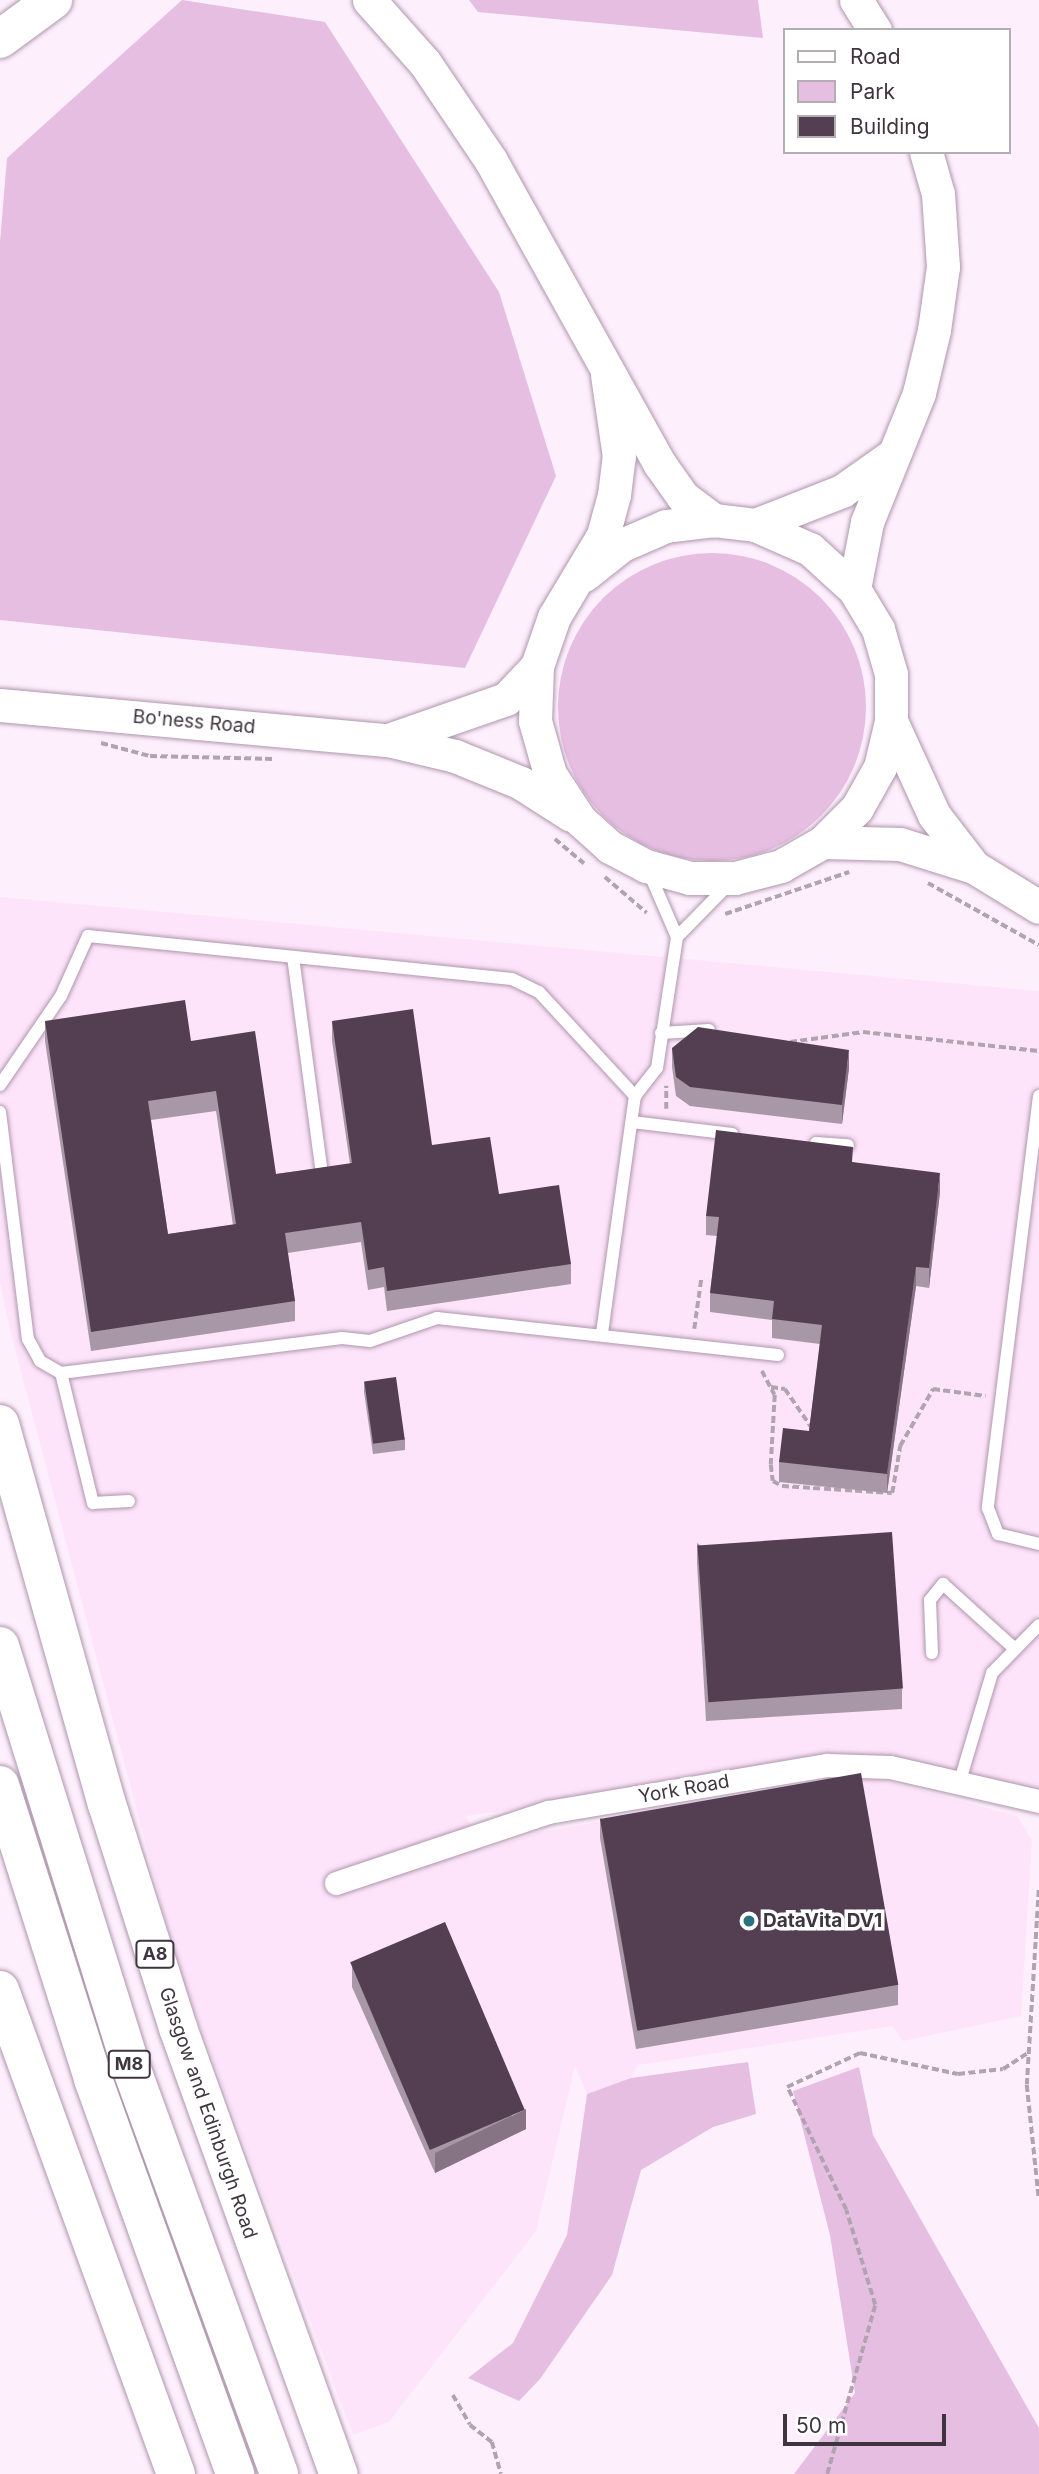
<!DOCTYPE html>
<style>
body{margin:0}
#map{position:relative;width:1039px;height:2474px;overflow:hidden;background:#feeffd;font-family:Inter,sans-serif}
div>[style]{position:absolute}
.built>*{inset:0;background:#fde4fa}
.green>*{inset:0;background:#e6bee2}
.round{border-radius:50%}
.path>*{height:3.5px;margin-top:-1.75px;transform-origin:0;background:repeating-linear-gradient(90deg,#b1a4b0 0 7px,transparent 0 10.5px)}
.roads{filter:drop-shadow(0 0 2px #ae96ac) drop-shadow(0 0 2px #ae96ac)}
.lane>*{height:12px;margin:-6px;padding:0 6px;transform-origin:6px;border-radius:6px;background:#fff}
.street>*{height:23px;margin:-11.5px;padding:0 11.5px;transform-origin:11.5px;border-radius:11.5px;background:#fff}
.secondary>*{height:33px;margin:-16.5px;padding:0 16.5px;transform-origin:16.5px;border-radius:16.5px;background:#fff}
.highway>*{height:38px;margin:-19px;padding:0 19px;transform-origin:19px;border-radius:19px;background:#fff}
.wall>*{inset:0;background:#a897a7}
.shaded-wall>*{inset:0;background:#867485}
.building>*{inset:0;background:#533f51;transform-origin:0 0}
.dots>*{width:19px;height:19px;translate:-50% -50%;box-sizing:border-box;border:4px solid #fff;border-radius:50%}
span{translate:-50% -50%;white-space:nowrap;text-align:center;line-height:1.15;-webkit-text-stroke:7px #fff;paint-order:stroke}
.shield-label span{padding:2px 5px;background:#fff;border:2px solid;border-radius:5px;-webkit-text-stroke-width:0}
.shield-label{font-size:18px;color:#3f353e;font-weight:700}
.street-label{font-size:19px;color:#3f353e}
.poi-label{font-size:19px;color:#3f353e;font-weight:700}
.left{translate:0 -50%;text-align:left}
.legend{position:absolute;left:783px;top:28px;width:228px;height:126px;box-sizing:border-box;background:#fff;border:2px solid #b2aeb2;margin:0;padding:9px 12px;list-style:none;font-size:21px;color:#3f353e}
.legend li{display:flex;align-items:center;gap:14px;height:35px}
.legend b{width:35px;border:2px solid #b2aeb2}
.scale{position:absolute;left:783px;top:2414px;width:163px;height:32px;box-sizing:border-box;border:4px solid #3f353e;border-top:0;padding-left:9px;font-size:21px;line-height:24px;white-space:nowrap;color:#3f353e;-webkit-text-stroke:5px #fff;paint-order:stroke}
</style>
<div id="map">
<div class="built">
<i style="clip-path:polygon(0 897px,1039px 991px,1039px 1793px,859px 1762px,466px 1816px,483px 1850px,535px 1833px,867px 1776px,1017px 1816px,1032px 1840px,1021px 2016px,903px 2041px,892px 2026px,638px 2065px,631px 2078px,587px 2094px,575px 2066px,536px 2231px,389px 2422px,353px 2435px,178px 1967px,9px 1326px,0 1283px)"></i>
</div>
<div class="green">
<i style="clip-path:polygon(182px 0,325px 22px,499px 292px,556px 476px,465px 668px,0 620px,0 242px,7px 158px)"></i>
<i style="clip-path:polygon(469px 0,758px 0,763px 38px,478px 12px)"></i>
<i class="round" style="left:558px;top:553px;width:308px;height:308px"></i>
<i style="clip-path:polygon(748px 2062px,756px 2114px,713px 2127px,641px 2170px,612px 2275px,540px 2379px,519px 2401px,468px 2378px,513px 2343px,567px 2235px,587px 2094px,631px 2078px)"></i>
<i style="clip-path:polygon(859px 2067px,873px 2135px,1039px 2428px,1039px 2474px,794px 2474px,855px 2393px,830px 2235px,793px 2091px)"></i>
</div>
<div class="path">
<i style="left:101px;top:743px;width:51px;rotate:14.9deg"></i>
<i style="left:150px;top:756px;width:123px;rotate:1.4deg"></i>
<i style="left:555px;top:839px;width:38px;rotate:40deg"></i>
<i style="left:605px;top:877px;width:55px;rotate:40.6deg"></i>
<i style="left:928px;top:883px;width:127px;rotate:29.2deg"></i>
<i style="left:725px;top:914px;width:131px;rotate:-18.7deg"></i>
<i style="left:790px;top:1042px;width:74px;rotate:-7.8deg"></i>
<i style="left:863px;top:1032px;width:177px;rotate:6.2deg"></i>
<i style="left:666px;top:1109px;width:23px;rotate:-90deg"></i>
<i style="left:694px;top:1329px;width:50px;rotate:-82deg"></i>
<i style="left:762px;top:1371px;width:27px;rotate:62deg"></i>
<i style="left:775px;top:1395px;width:70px;rotate:93.3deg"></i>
<i style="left:771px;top:1465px;width:16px;rotate:83deg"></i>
<i style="left:773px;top:1481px;width:10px;rotate:29deg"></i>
<i style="left:782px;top:1486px;width:110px;rotate:3.6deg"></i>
<i style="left:892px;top:1493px;width:48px;rotate:-80.3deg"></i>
<i style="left:900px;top:1446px;width:66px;rotate:-59.9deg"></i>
<i style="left:933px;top:1389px;width:53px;rotate:7.5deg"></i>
<i style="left:771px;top:1387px;width:14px;rotate:8deg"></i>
<i style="left:785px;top:1389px;width:47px;rotate:55.3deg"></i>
<i style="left:1039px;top:1890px;width:195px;rotate:93.5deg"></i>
<i style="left:1027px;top:2085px;width:115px;rotate:84deg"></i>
<i style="left:453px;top:2395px;width:34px;rotate:60deg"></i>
<i style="left:470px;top:2425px;width:28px;rotate:38deg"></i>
<i style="left:492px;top:2442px;width:33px;rotate:74deg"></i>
<i style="left:827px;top:2474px;width:176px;rotate:-74.1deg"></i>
<i style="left:875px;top:2305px;width:99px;rotate:-107deg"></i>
<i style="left:846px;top:2210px;width:136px;rotate:-115.6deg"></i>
<i style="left:787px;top:2087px;width:81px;rotate:-25deg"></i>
<i style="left:860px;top:2053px;width:100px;rotate:12.1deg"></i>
<i style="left:958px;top:2074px;width:45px;rotate:-6.3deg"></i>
<i style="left:1003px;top:2069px;width:30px;rotate:-33deg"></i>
</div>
<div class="roads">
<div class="lane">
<i style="left:648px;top:870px;width:73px;rotate:66.6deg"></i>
<i style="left:293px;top:957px;width:213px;rotate:82.4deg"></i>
<i style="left:661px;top:1033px;width:48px;rotate:-3.6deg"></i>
<i style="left:0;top:1085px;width:108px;rotate:-55.6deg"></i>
<i style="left:61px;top:996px;width:66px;rotate:-65.8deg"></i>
<i style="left:88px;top:936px;width:426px;rotate:5.8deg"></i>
<i style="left:512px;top:979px;width:30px;rotate:26deg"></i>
<i style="left:539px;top:992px;width:142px;rotate:47.3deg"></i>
<i style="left:1039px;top:1096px;width:415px;rotate:97.1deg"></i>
<i style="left:988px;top:1508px;width:28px;rotate:69deg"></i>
<i style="left:998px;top:1534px;width:42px;rotate:13.7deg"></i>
<i style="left:0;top:1112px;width:229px;rotate:83deg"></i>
<i style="left:28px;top:1339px;width:25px;rotate:61deg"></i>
<i style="left:40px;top:1361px;width:24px;rotate:30deg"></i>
<i style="left:61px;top:1373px;width:283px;rotate:-7.1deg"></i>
<i style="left:342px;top:1338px;width:28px;rotate:6deg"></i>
<i style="left:370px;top:1341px;width:71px;rotate:-18.9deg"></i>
<i style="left:437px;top:1318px;width:343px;rotate:6.2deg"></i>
<i style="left:632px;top:1122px;width:101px;rotate:6.8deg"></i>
<i style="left:816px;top:1143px;width:32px;rotate:4deg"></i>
<i style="left:602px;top:1333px;width:239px;rotate:-82.1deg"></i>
<i style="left:635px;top:1096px;width:36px;rotate:-52deg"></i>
<i style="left:657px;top:1068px;width:133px;rotate:-81.3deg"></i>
<i style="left:677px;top:937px;width:76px;rotate:-45.5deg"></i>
<i style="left:61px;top:1373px;width:134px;rotate:76.2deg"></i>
<i style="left:93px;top:1503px;width:36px;rotate:-3deg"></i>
<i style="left:932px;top:1653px;width:53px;rotate:-92.2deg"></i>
<i style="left:930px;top:1600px;width:21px;rotate:-51deg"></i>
<i style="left:943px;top:1584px;width:97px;rotate:42.1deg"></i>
<i style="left:959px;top:1784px;width:116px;rotate:-73.4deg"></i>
<i style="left:992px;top:1673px;width:67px;rotate:-45.6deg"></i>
</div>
<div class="street">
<i style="left:336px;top:1883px;width:224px;rotate:-18.5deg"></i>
<i style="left:548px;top:1812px;width:283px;rotate:-9.6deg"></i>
<i style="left:827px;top:1765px;width:63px;rotate:1.8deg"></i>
<i style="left:890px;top:1767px;width:153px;rotate:12.9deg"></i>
</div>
<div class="secondary">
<i style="left:369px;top:0;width:84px;rotate:48.4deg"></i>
<i style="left:425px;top:63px;width:118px;rotate:56deg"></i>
<i style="left:491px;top:161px;width:346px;rotate:60.9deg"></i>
<i style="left:659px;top:463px;width:42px;rotate:54.8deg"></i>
<i style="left:683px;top:497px;width:39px;rotate:37deg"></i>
<i style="left:856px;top:0;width:36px;rotate:58deg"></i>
<i style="left:755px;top:525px;width:93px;rotate:-21.3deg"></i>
<i style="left:842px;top:491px;width:62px;rotate:-35.2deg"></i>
<i style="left:584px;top:575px;width:48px;rotate:-38.3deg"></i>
<i style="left:622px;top:545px;width:48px;rotate:-23.4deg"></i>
<i style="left:666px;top:526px;width:48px;rotate:-7.1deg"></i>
<i style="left:714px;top:520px;width:41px;rotate:7deg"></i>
<i style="left:755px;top:525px;width:60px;rotate:23.6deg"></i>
<i style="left:810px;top:549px;width:59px;rotate:42.3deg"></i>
<i style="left:854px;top:589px;width:47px;rotate:59deg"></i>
<i style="left:878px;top:629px;width:47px;rotate:73.9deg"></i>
<i style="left:891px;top:674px;width:47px;rotate:90deg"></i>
<i style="left:891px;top:721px;width:47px;rotate:103.4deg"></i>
<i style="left:880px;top:767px;width:47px;rotate:119.3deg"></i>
<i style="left:857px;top:808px;width:48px;rotate:135deg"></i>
<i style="left:823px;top:842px;width:48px;rotate:150.3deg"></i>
<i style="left:781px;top:866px;width:48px;rotate:165.4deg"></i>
<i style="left:735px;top:878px;width:45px;rotate:180deg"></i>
<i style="left:690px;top:878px;width:46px;rotate:-164.7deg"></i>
<i style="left:646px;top:866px;width:41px;rotate:-152.2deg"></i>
<i style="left:610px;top:847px;width:40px;rotate:-138deg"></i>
<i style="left:580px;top:820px;width:55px;rotate:-123.1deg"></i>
<i style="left:550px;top:774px;width:55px;rotate:-105.8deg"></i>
<i style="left:535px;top:721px;width:55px;rotate:-87.9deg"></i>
<i style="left:537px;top:666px;width:52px;rotate:-70.9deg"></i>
<i style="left:554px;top:617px;width:96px;rotate:-59.1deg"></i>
<i style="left:603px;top:535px;width:41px;rotate:-74.6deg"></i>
<i style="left:614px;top:495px;width:38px;rotate:-83deg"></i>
<i style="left:619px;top:457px;width:83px;rotate:-98.3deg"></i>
<i style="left:854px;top:589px;width:68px;rotate:-79deg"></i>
<i style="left:867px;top:522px;width:139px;rotate:-68deg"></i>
<i style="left:919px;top:393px;width:65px;rotate:-76.6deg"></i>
<i style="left:934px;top:330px;width:64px;rotate:-81.9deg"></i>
<i style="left:943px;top:267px;width:73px;rotate:-93.9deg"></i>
<i style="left:938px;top:194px;width:44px;rotate:-105.9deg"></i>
<i style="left:0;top:705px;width:390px;rotate:5.2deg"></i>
<i style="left:388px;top:740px;width:69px;rotate:13.4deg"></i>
<i style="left:455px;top:756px;width:71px;rotate:22.2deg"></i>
<i style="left:521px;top:783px;width:59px;rotate:32.6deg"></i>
<i style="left:891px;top:721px;width:103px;rotate:65.4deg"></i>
<i style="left:934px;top:815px;width:66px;rotate:52.4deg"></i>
<i style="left:391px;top:739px;width:122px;rotate:-19.2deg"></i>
<i style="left:506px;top:699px;width:45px;rotate:-46.8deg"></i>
<i style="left:823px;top:842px;width:77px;rotate:1.5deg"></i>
<i style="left:900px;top:844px;width:77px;rotate:17.3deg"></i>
<i style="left:974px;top:867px;width:76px;rotate:31.6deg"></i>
</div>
<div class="highway">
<i style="left:0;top:39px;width:66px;rotate:-36.3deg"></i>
<i style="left:0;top:1424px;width:395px;rotate:74.3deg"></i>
<i style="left:107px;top:1804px;width:235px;rotate:72.4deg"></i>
<i style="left:178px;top:2028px;width:474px;rotate:70.2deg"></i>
<i style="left:0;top:1646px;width:441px;rotate:72.7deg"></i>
<i style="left:131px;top:2067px;width:433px;rotate:70deg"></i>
<i style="left:0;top:1785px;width:308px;rotate:72.4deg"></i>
<i style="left:93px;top:2079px;width:420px;rotate:70.2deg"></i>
<i style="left:0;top:1990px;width:515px;rotate:70.02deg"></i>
</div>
</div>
<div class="wall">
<i style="clip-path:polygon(evenodd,45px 1021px,191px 1041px,276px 1174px,350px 1164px,332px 1041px,332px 1021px,432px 1145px,499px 1194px,571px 1264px,571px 1284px,387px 1311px,384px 1287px,368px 1290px,361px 1242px,288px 1253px,295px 1301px,295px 1321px,91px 1351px,45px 1041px,45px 1021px,216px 1111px,233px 1225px,168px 1234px,151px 1120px,216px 1111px)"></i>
<i style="clip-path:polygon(672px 1048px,849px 1068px,842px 1124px,690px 1106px,676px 1096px,672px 1067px)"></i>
<i style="clip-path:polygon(853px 1162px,940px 1192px,929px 1288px,916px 1286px,887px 1493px,779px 1482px,779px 1462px,809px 1431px,820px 1344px,772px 1338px,772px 1320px,710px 1312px,710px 1293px,717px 1236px,706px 1235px,706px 1216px)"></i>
<i style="clip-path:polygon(364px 1381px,405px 1439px,405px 1450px,373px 1454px,364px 1392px)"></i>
<i style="clip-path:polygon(697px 1543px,902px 1689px,902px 1709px,706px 1721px,697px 1563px)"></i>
<i style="clip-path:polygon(600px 1818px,898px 1985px,898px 2005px,636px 2049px,600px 1838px)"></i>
<i style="clip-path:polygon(352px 1967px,526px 2129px,435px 2173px,352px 1987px)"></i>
</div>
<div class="shaded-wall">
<i style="clip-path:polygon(849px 1050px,849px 1068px,842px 1124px,842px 1105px)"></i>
<i style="clip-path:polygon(940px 1173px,940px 1192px,929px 1288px,929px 1268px)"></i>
<i style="clip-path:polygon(916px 1267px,916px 1286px,887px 1493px,887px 1474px)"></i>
<i style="clip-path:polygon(526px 2109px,526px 2129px,435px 2173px,435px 2153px)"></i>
</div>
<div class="building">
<i style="clip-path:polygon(evenodd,185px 1000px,191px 1041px,255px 1031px,276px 1174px,352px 1163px,332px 1021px,413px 1009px,432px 1145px,490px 1137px,499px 1194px,559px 1185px,571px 1264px,387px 1291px,384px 1267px,368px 1270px,361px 1222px,285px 1233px,295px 1301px,91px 1332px,45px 1021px,185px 1000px,216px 1091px,236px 1224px,168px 1234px,148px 1101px,216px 1091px)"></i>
<i style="clip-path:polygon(698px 1027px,849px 1050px,842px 1105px,690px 1087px,676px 1077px,672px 1048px)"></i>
<i style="clip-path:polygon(716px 1130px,853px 1147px,852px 1162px,940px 1173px,929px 1268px,916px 1267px,887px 1474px,779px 1462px,783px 1428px,809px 1431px,822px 1325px,772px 1319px,774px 1301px,710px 1293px,719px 1217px,706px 1216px)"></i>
<i style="left:396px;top:1377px;width:63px;height:32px;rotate:82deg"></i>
<i style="left:892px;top:1532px;width:157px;height:195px;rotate:86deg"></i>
<i style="left:861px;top:1773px;width:215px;height:265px;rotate:80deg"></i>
<i style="left:445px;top:1922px;width:204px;height:103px;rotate:67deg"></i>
</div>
<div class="dots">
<i style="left:749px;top:1921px;background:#2b737c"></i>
</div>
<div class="shield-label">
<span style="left:155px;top:1954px">A8</span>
<span style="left:129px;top:2064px">M8</span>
</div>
<div class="street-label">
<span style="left:194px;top:722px;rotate:5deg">Bo'ness Road</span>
<span style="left:684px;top:1789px;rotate:-10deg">York Road</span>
<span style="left:208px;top:2113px;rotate:71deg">Glasgow and Edinburgh Road</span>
</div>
<div class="poi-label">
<span class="left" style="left:763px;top:1921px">DataVita DV1</span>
</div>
<ul class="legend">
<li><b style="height:9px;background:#fff"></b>Road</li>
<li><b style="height:19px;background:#e6bee2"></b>Park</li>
<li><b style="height:19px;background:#533f51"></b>Building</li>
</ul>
<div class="scale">50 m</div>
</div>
